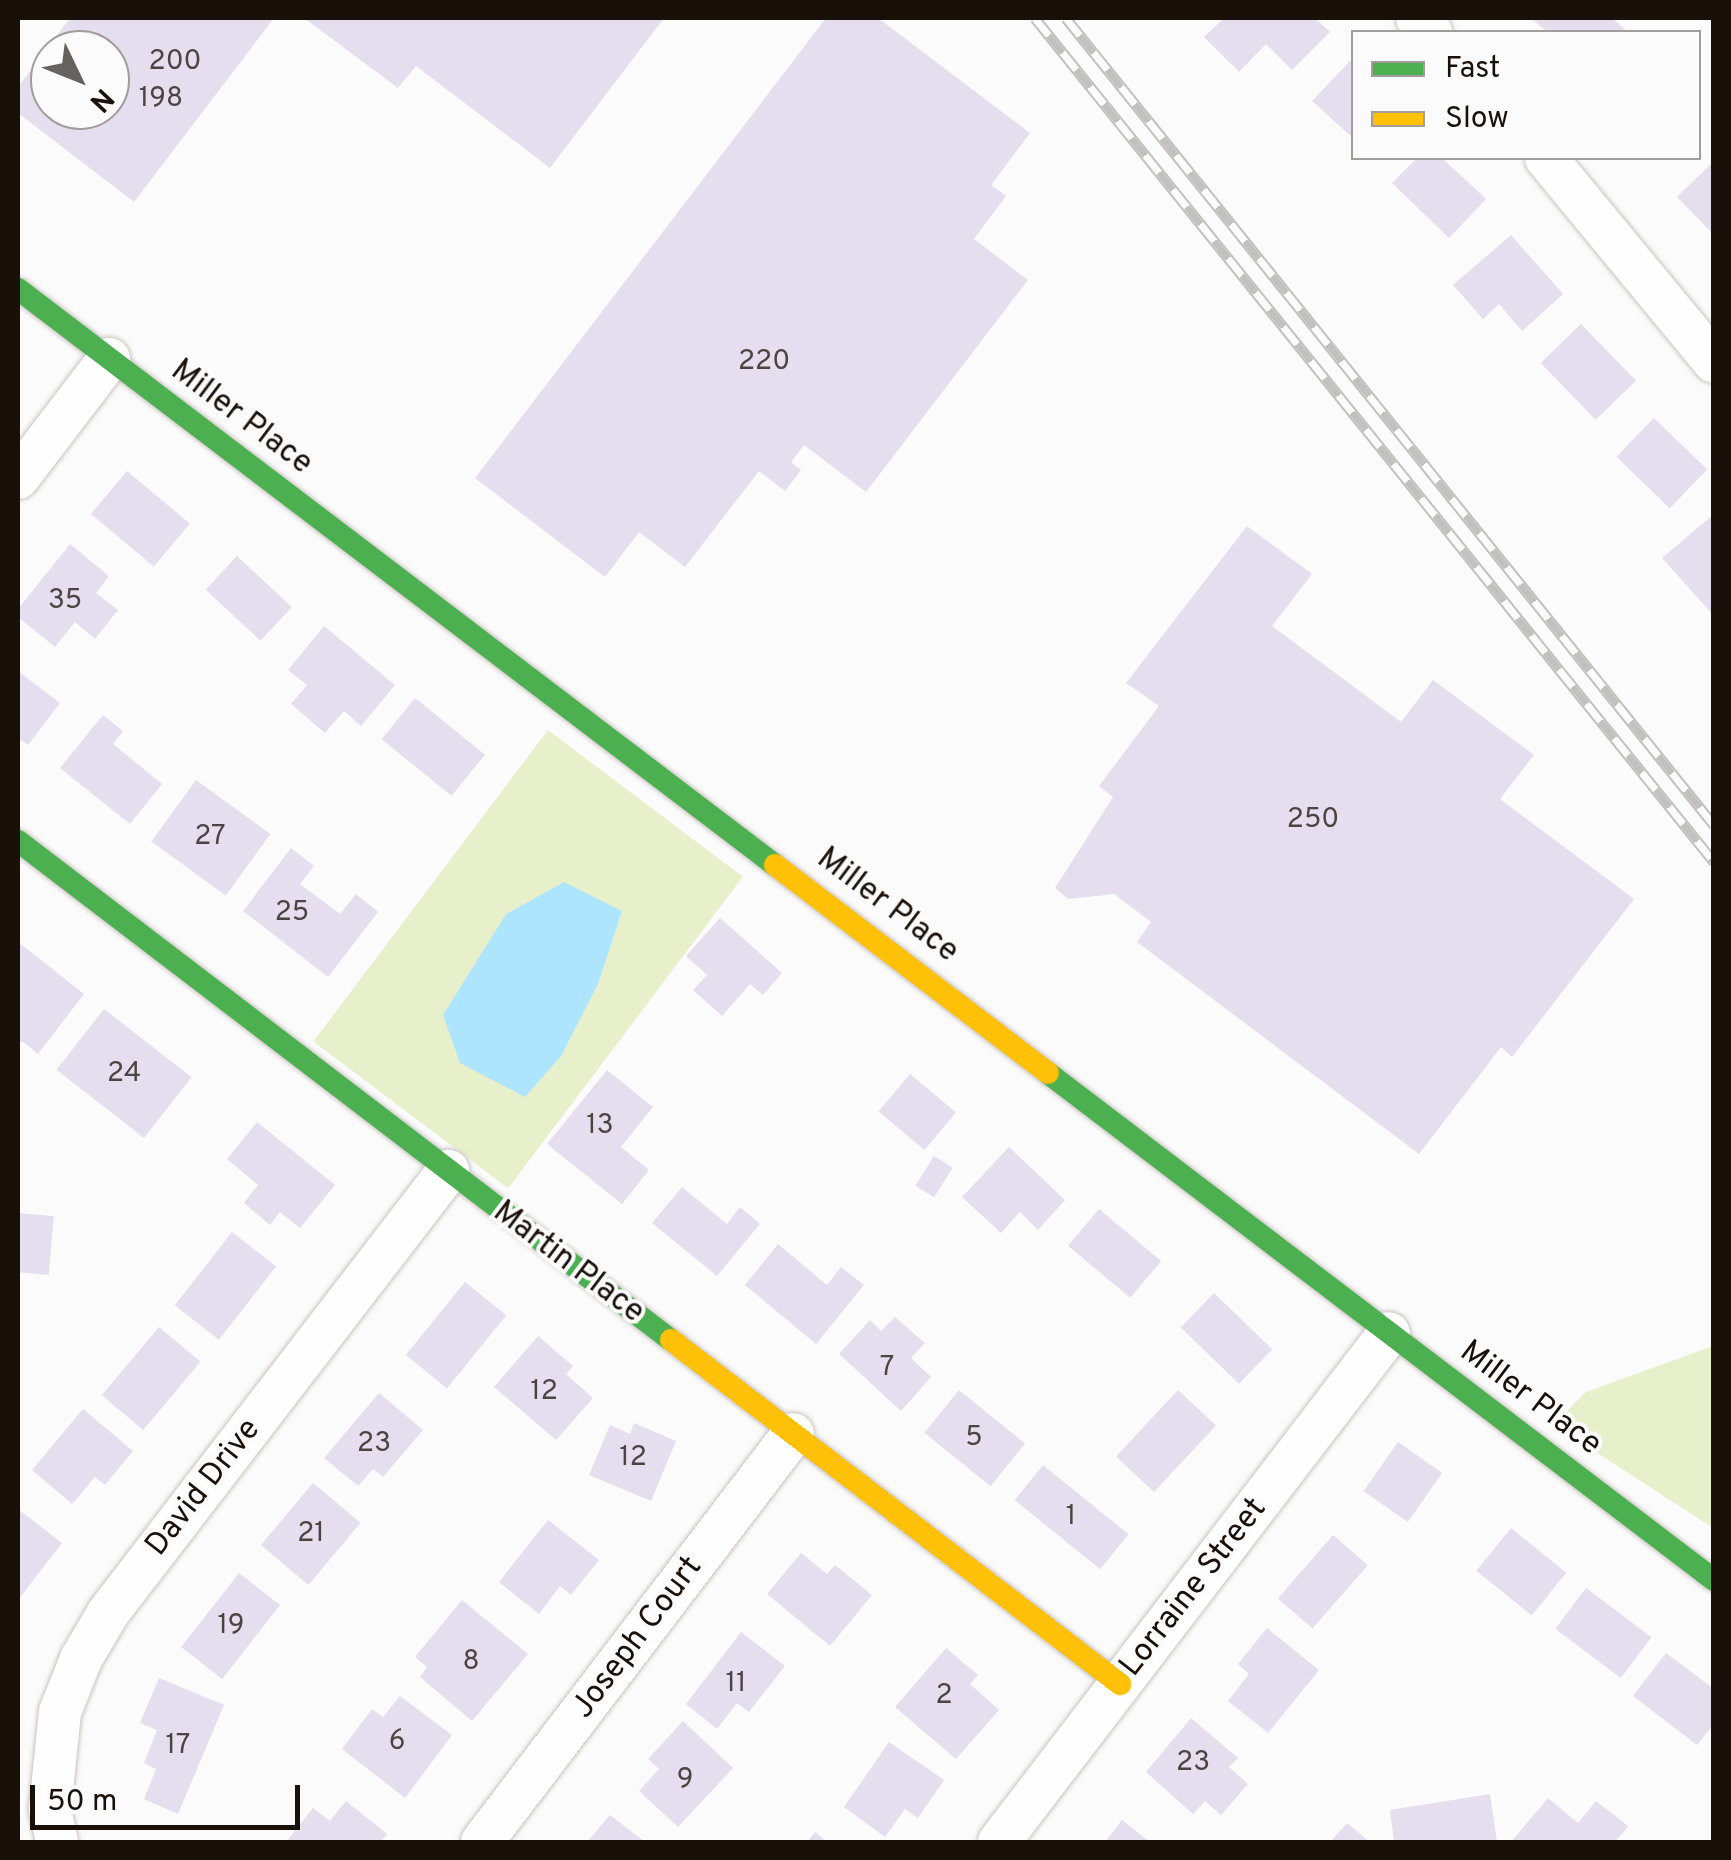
<!DOCTYPE html>
<style>
body{margin:0}
#map{position:relative;width:1731px;height:1860px;overflow:hidden;background:#fbfbfb;font-family:Overpass,sans-serif}
div>[style]{position:absolute}
.green>*{inset:0;background:#e7f0cb;transform-origin:0 0}
.water>*{inset:0;background:#ade5fe}
.building>*{inset:0;background:#e4deee;transform-origin:0 0}
.roads{filter:drop-shadow(0 0 2px #c9c4c1) drop-shadow(0 0 2px #c9c4c1)}
.street>*{height:42px;margin:-21px;padding:0 21px;transform-origin:21px;border-radius:21px;background:#fefefe}
.fast>*{height:22px;margin:-11px;padding:0 11px;transform-origin:11px;border-radius:11px;background:#4caf50}
.slow>*{height:22px;margin:-11px;padding:0 11px;transform-origin:11px;border-radius:11px;background:#ffc107}
.rail>*{height:11px;margin-top:-5.5px;transform-origin:0;background:repeating-linear-gradient(90deg,#fbfbfb 0 22px,#c2c1c0 0 44px);box-sizing:border-box;border-block:2px solid #c2c1c0}
span{translate:-50% -50%;white-space:nowrap;text-align:center;line-height:1.15;-webkit-text-stroke:8px #fbfbfb;paint-order:stroke}
.number-label{font-size:28px;color:#4c4443}
.number-label span{-webkit-text-stroke-width:0}
.street-label{font-size:32px;color:#19100a}
.frame{position:absolute;inset:0;border:20px solid #19100a;pointer-events:none}
.legend{position:absolute;left:1351px;top:30px;width:350px;height:130px;box-sizing:border-box;background:#fbfbfb;border:2px solid #a19d9b;margin:0;padding:12px 18px;list-style:none;font-size:30px;color:#19100a}
.legend li{display:flex;align-items:center;gap:20px;height:50px}
.legend b{width:50px;border:2px solid #a19d9b}
.north{position:absolute;left:30px;top:30px;width:100px;height:100px;box-sizing:border-box;background:#fbfbfb;border:2px solid #a19d9b;border-radius:50%;rotate:133deg;font-size:28px;font-weight:700;line-height:40px;text-align:center;color:#19100a}
.north::after{content:'';display:block;margin:auto;width:35px;height:45px;background:#68625e;clip-path:polygon(50% 0,100% 100%,50% 72%,0 100%)}
.scale{position:absolute;left:30px;top:1785px;width:270px;height:45px;box-sizing:border-box;border:5px solid #19100a;border-top:0;padding-left:12px;font-size:30px;line-height:35px;white-space:nowrap;color:#19100a;-webkit-text-stroke:8px #fbfbfb;paint-order:stroke}
</style>
<div id="map">
<div class="green">
<i style="left:548px;top:730px;width:244px;height:390px;rotate:37deg"></i>
<i style="clip-path:polygon(1713px 1346px,1714px 1346px,1713px 1528px,1579px 1441px,1565px 1413px,1586px 1392px)"></i>
</div>
<div class="water">
<i style="clip-path:polygon(564px 882px,622px 911px,598px 984px,561px 1056px,525px 1097px,460px 1063px,443px 1015px,506px 914px)"></i>
</div>
<div class="building">
<i style="clip-path:polygon(evenodd,70px 18px,274px 18px,134px 202px,18px 113px,18px 87px,70px 18px,50px 50px,110px 50px,110px 110px,50px 110px,50px 50px)"></i>
<i style="clip-path:polygon(304px 18px,664px 18px,550px 168px,416px 66px,398px 88px)"></i>
<i style="clip-path:polygon(826px 18px,878px 18px,1030px 133px,991px 185px,1006px 196px,974px 239px,1028px 280px,866px 492px,804px 445px,791px 462px,801px 470px,785px 491px,759px 471px,685px 567px,639px 532px,605px 577px,475px 478px)"></i>
<i style="clip-path:polygon(1224px 18px,1315px 18px,1330px 32px,1292px 70px,1266px 44px,1239px 72px,1204px 37px)"></i>
<i style="clip-path:polygon(1531px 18px,1612px 18px,1628px 32px,1547px 32px)"></i>
<i style="clip-path:polygon(1350px 61px,1354px 64px,1354px 139px,1312px 101px)"></i>
<i style="clip-path:polygon(1417px 158px,1442px 158px,1486px 199px,1449px 238px,1392px 183px)"></i>
<i style="clip-path:polygon(1714px 161px,1714px 235px,1677px 197px)"></i>
<i style="clip-path:polygon(1511px 235px,1563px 294px,1522px 331px,1499px 304px,1483px 319px,1453px 285px)"></i>
<i style="left:1581px;top:324px;width:79px;height:56px;rotate:46deg"></i>
<i style="left:1654px;top:418px;width:74px;height:54px;rotate:44deg"></i>
<i style="left:127px;top:471px;width:82px;height:56px;rotate:40deg"></i>
<i style="clip-path:polygon(1714px 514px,1714px 616px,1662px 558px)"></i>
<i style="clip-path:polygon(1247px 526px,1312px 574px,1272px 626px,1401px 722px,1433px 680px,1534px 755px,1500px 799px,1634px 899px,1512px 1057px,1501px 1047px,1419px 1154px,1137px 942px,1151px 922px,1114px 894px,1068px 899px,1055px 888px,1113px 797px,1099px 786px,1159px 706px,1126px 683px)"></i>
<i style="clip-path:polygon(70px 544px,109px 576px,96px 593px,118px 610px,95px 639px,75px 622px,55px 647px,18px 617px,18px 609px)"></i>
<i style="left:237px;top:556px;width:75px;height:46px;rotate:43deg"></i>
<i style="clip-path:polygon(324px 626px,395px 685px,361px 726px,344px 711px,325px 733px,291px 704px,307px 685px,288px 670px)"></i>
<i style="clip-path:polygon(18px 671px,60px 703px,28px 745px,18px 738px)"></i>
<i style="left:415px;top:698px;width:90px;height:53px;rotate:39deg"></i>
<i style="clip-path:polygon(103px 715px,123px 731px,113px 744px,162px 784px,130px 824px,60px 768px)"></i>
<i style="left:196px;top:780px;width:92px;height:76px;rotate:36deg"></i>
<i style="clip-path:polygon(291px 848px,314px 866px,300px 884px,340px 914px,356px 894px,378px 912px,328px 977px,243px 911px)"></i>
<i style="clip-path:polygon(720px 918px,782px 973px,763px 995px,750px 984px,722px 1016px,693px 990px,707px 975px,686px 956px)"></i>
<i style="clip-path:polygon(18px 942px,84px 994px,38px 1054px,22px 1041px,18px 1046px)"></i>
<i style="left:104px;top:1009px;width:111px;height:77px;rotate:38deg"></i>
<i style="clip-path:polygon(607px 1070px,653px 1107px,621px 1147px,649px 1170px,622px 1204px,547px 1144px)"></i>
<i style="left:910px;top:1074px;width:60px;height:49px;rotate:40deg"></i>
<i style="clip-path:polygon(257px 1122px,335px 1185px,300px 1228px,280px 1212px,270px 1225px,244px 1203px,258px 1185px,227px 1159px)"></i>
<i style="clip-path:polygon(1009px 1147px,1065px 1200px,1038px 1230px,1020px 1212px,1001px 1233px,962px 1197px)"></i>
<i style="left:934px;top:1156px;width:22px;height:35px;rotate:32deg"></i>
<i style="clip-path:polygon(682px 1187px,727px 1224px,740px 1207px,760px 1224px,717px 1276px,652px 1223px)"></i>
<i style="left:1099px;top:1209px;width:81px;height:48px;rotate:40deg"></i>
<i style="left:18px;top:1213px;width:36px;height:59px;rotate:5deg"></i>
<i style="left:232px;top:1232px;width:56px;height:93px;rotate:38deg"></i>
<i style="clip-path:polygon(778px 1244px,827px 1285px,841px 1267px,864px 1285px,816px 1344px,745px 1285px)"></i>
<i style="left:465px;top:1282px;width:53px;height:94px;rotate:39deg"></i>
<i style="left:1214px;top:1293px;width:81px;height:48px;rotate:44deg"></i>
<i style="clip-path:polygon(895px 1317px,925px 1343px,911px 1358px,931px 1377px,901px 1411px,839px 1354px,870px 1320px,881px 1331px)"></i>
<i style="left:159px;top:1327px;width:54px;height:89px;rotate:40deg"></i>
<i style="clip-path:polygon(538px 1336px,573px 1366px,566px 1374px,593px 1398px,556px 1440px,494px 1387px)"></i>
<i style="left:959px;top:1390px;width:85px;height:55px;rotate:39deg"></i>
<i style="left:1178px;top:1390px;width:52px;height:91px;rotate:43deg"></i>
<i style="clip-path:polygon(379px 1393px,423px 1430px,383px 1477px,373px 1469px,358px 1486px,324px 1458px)"></i>
<i style="clip-path:polygon(83px 1409px,133px 1451px,105px 1485px,95px 1477px,72px 1504px,32px 1470px)"></i>
<i style="clip-path:polygon(634px 1423px,676px 1441px,651px 1501px,589px 1475px,610px 1425px,630px 1434px)"></i>
<i style="left:1398px;top:1442px;width:54px;height:60px;rotate:35deg"></i>
<i style="left:1043px;top:1465px;width:110px;height:45px;rotate:39deg"></i>
<i style="left:313px;top:1483px;width:62px;height:81px;rotate:40deg"></i>
<i style="clip-path:polygon(18px 1509px,62px 1543px,18px 1600px)"></i>
<i style="clip-path:polygon(548px 1520px,599px 1560px,571px 1595px,560px 1586px,539px 1614px,499px 1582px)"></i>
<i style="left:1511px;top:1528px;width:71px;height:55px;rotate:39deg"></i>
<i style="left:1333px;top:1535px;width:46px;height:84px;rotate:41deg"></i>
<i style="clip-path:polygon(801px 1553px,827px 1574px,835px 1565px,872px 1595px,830px 1646px,767px 1594px)"></i>
<i style="left:239px;top:1573px;width:52px;height:94px;rotate:38deg"></i>
<i style="left:1586px;top:1588px;width:82px;height:51px;rotate:37deg"></i>
<i style="clip-path:polygon(462px 1600px,528px 1654px,472px 1721px,420px 1677px,427px 1667px,415px 1657px)"></i>
<i style="clip-path:polygon(1267px 1628px,1319px 1670px,1268px 1733px,1228px 1701px,1249px 1674px,1238px 1664px)"></i>
<i style="clip-path:polygon(741px 1632px,785px 1666px,749px 1712px,737px 1703px,717px 1729px,686px 1704px)"></i>
<i style="clip-path:polygon(946px 1648px,978px 1675px,970px 1684px,999px 1710px,956px 1759px,895px 1707px)"></i>
<i style="clip-path:polygon(1666px 1653px,1714px 1689px,1714px 1724px,1697px 1745px,1633px 1696px)"></i>
<i style="clip-path:polygon(159px 1678px,224px 1705px,178px 1814px,144px 1799px,156px 1769px,144px 1763px,157px 1730px,140px 1723px)"></i>
<i style="clip-path:polygon(400px 1696px,452px 1735px,405px 1798px,342px 1749px,372px 1709px,383px 1717px)"></i>
<i style="clip-path:polygon(1191px 1718px,1238px 1758px,1229px 1767px,1248px 1784px,1221px 1815px,1205px 1801px,1193px 1814px,1146px 1772px)"></i>
<i style="clip-path:polygon(683px 1721px,733px 1768px,678px 1827px,639px 1791px,659px 1769px,648px 1759px)"></i>
<i style="clip-path:polygon(889px 1742px,944px 1780px,918px 1818px,905px 1809px,885px 1837px,844px 1807px)"></i>
<i style="clip-path:polygon(1490px 1794px,1497px 1842px,1394px 1842px,1390px 1810px)"></i>
<i style="clip-path:polygon(1548px 1798px,1578px 1823px,1596px 1801px,1628px 1826px,1615px 1842px,1511px 1842px)"></i>
<i style="clip-path:polygon(346px 1801px,387px 1834px,380px 1842px,286px 1842px,313px 1808px,330px 1821px)"></i>
<i style="clip-path:polygon(610px 1815px,645px 1842px,587px 1842px)"></i>
<i style="clip-path:polygon(1122px 1820px,1150px 1842px,1105px 1842px)"></i>
<i style="clip-path:polygon(1347px 1823px,1370px 1842px,1330px 1842px)"></i>
<i style="clip-path:polygon(815px 1832px,827px 1842px,807px 1842px)"></i>
</div>
<div class="roads">
<div class="street">
<i style="left:1417px;top:18px;width:20px;rotate:45deg"></i>
<i style="left:1546px;top:158px;width:264px;rotate:50.5deg"></i>
<i style="left:18px;top:478px;width:150px;rotate:-52.6deg"></i>
<i style="left:57px;top:1842px;width:34px;rotate:-102deg"></i>
<i style="left:50px;top:1809px;width:98px;rotate:-84.1deg"></i>
<i style="left:60px;top:1712px;width:57px;rotate:-68.4deg"></i>
<i style="left:81px;top:1659px;width:53px;rotate:-59.6deg"></i>
<i style="left:108px;top:1613px;width:558px;rotate:-52.43deg"></i>
<i style="left:482px;top:1842px;width:513px;rotate:-52.68deg"></i>
<i style="left:999px;top:1842px;width:641px;rotate:-52.54deg"></i>
</div>
<div class="fast">
<i style="left:18px;top:289px;width:951px;rotate:37.27deg"></i>
<i style="left:18px;top:841px;width:822px;rotate:37.39deg"></i>
<i style="left:1048px;top:1073px;width:837px;rotate:37.28deg"></i>
</div>
<div class="slow">
<i style="left:775px;top:865px;width:343px;rotate:37.3deg"></i>
<i style="left:671px;top:1340px;width:566px;rotate:37.46deg"></i>
</div>
</div>
<div class="rail">
<i style="left:1035px;top:18px;width:1083px;rotate:51.18deg"></i>
<i style="left:1066px;top:18px;width:1035px;rotate:51.24deg"></i>
</div>
<div class="number-label">
<span style="left:175px;top:62px">200</span>
<span style="left:161px;top:99px">198</span>
<span style="left:764px;top:362px">220</span>
<span style="left:65px;top:601px">35</span>
<span style="left:1313px;top:820px">250</span>
<span style="left:210px;top:837px">27</span>
<span style="left:292px;top:913px">25</span>
<span style="left:124px;top:1074px">24</span>
<span style="left:600px;top:1126px">13</span>
<span style="left:887px;top:1368px">7</span>
<span style="left:544px;top:1392px">12</span>
<span style="left:974px;top:1438px">5</span>
<span style="left:374px;top:1444px">23</span>
<span style="left:633px;top:1458px">12</span>
<span style="left:1071px;top:1517px">1</span>
<span style="left:311px;top:1534px">21</span>
<span style="left:231px;top:1626px">19</span>
<span style="left:471px;top:1662px">8</span>
<span style="left:736px;top:1684px">11</span>
<span style="left:944px;top:1696px">2</span>
<span style="left:397px;top:1742px">6</span>
<span style="left:178px;top:1746px">17</span>
<span style="left:1193px;top:1763px">23</span>
<span style="left:685px;top:1780px">9</span>
</div>
<div class="street-label">
<span style="left:241px;top:418px;rotate:37deg">Miller Place</span>
<span style="left:887px;top:906px;rotate:37deg">Miller Place</span>
<span style="left:568px;top:1263px;rotate:37deg">Martin Place</span>
<span style="left:1530px;top:1399px;rotate:37deg">Miller Place</span>
<span style="left:204px;top:1488px;rotate:-52deg">David Drive</span>
<span style="left:1194px;top:1588px;rotate:-52deg">Lorraine Street</span>
<span style="left:638px;top:1638px;rotate:-53deg">Joseph Court</span>
</div>
<div class="frame"></div>
<ul class="legend">
<li><b style="height:12px;background:#4caf50"></b>Fast</li>
<li><b style="height:12px;background:#ffc107"></b>Slow</li>
</ul>
<div class="north">N</div>
<div class="scale">50 m</div>
</div>
